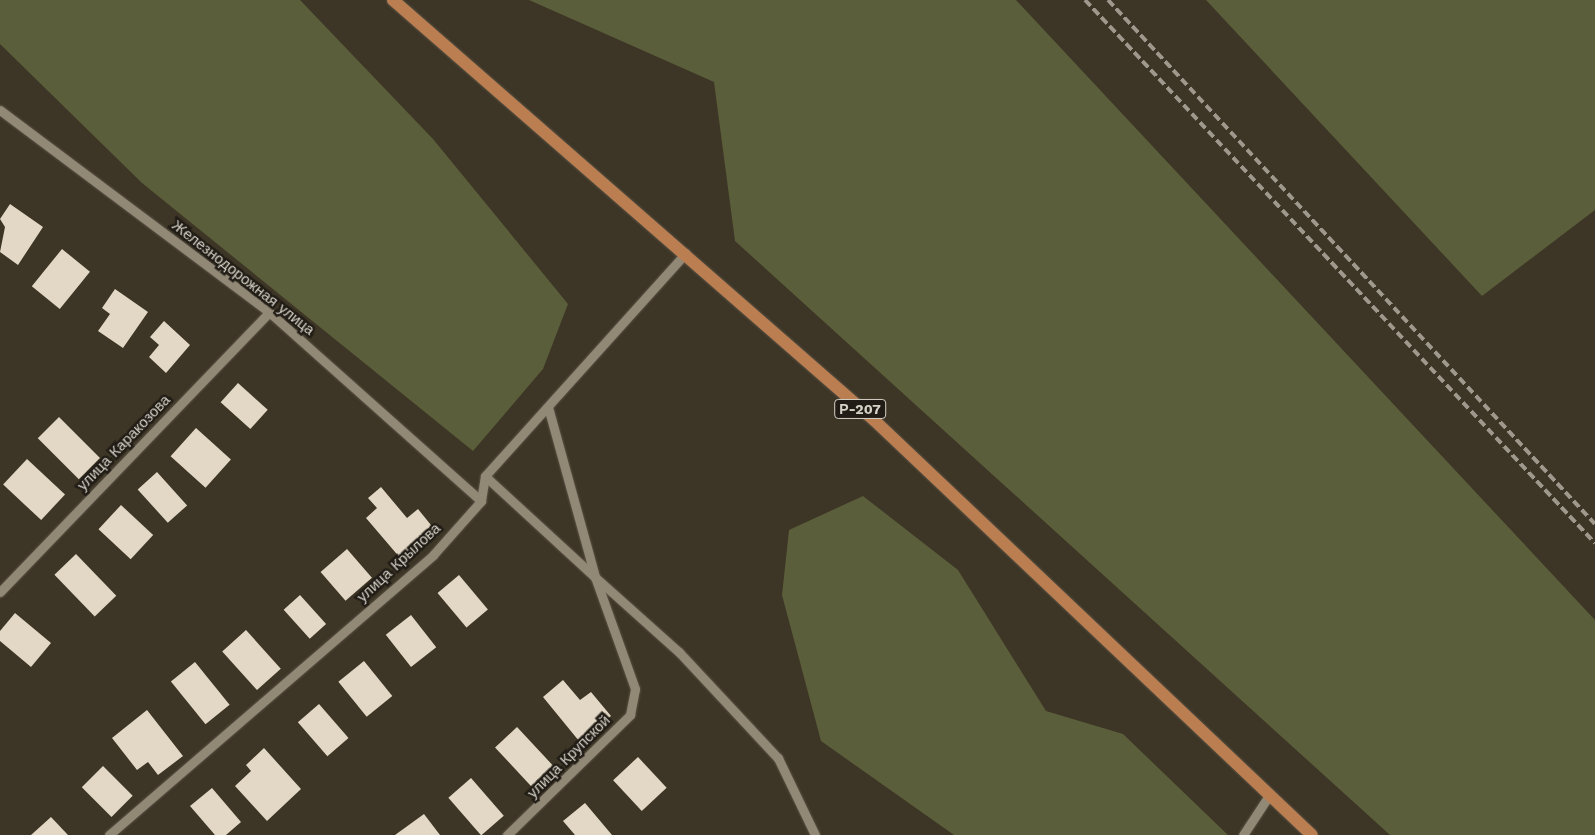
<!DOCTYPE html>
<meta charset="utf-8">
<style>
body{margin:0}
#map{position:relative;width:1595px;height:835px;overflow:hidden;background:#3d3525;font-family:"Work Sans",sans-serif}
div>[style]{position:absolute}
.green>*{inset:0;background:#5a5e3a}
.building>*{inset:0;background:#e3d8c5;transform-origin:0 0}
.roads{filter:drop-shadow(0 0 1px #595245) drop-shadow(0 0 1px #595245)}
.minor>*{height:9px;margin:-4.5px;padding:0 4.5px;transform-origin:4.5px;border-radius:4.5px;background:#928876}
.major>*{height:12px;margin:-6px;padding:0 6px;transform-origin:6px;border-radius:6px;background:#bb7e50}
.rail>*{height:4px;margin-top:-2px;transform-origin:0;background:repeating-linear-gradient(90deg,#9f998d 0 8px,transparent 0 12px)}
span{translate:-50% -50%;white-space:nowrap;text-align:center;line-height:1.15;-webkit-text-stroke:5px #211d16;paint-order:stroke}
.shield-label span{padding:1px 4px;background:#211d16;border:1px solid;border-radius:4px;-webkit-text-stroke-width:0}
.shield-label{font-size:14px;color:#d6d1c7;font-weight:700}
.street-label{font-size:15px;color:#d6d1c7}
</style>
<div id="map">
<div class="green">
<i style="clip-path:polygon(0 0,300px 0,433px 139px,568px 304px,543px 369px,473px 451px,142px 183px,0 44px)"></i>
<i style="clip-path:polygon(529px 0,1016px 0,1595px 620px,1595px 835px,1390px 835px,735px 241px,714px 82px)"></i>
<i style="clip-path:polygon(1206px 0,1595px 0,1595px 210px,1482px 296px)"></i>
<i style="clip-path:polygon(863px 496px,958px 570px,1046px 711px,1123px 734px,1228px 835px,954px 835px,821px 741px,782px 595px,789px 530px)"></i>
</div>
<div class="building">
<i style="clip-path:polygon(10px 204px,43px 227px,18px 265px,0 252px,5px 227px,0 219px)"></i>
<i style="left:62px;top:249px;width:36px;height:48px;rotate:39deg"></i>
<i style="clip-path:polygon(115px 289px,148px 312px,123px 348px,98px 331px,110px 314px,102px 308px)"></i>
<i style="clip-path:polygon(164px 321px,190px 345px,166px 373px,149px 357px,159px 345px,150px 337px)"></i>
<i style="left:238px;top:383px;width:40px;height:26px;rotate:42deg"></i>
<i style="left:59px;top:417px;width:58px;height:30px;rotate:45deg"></i>
<i style="left:196px;top:428px;width:47px;height:38px;rotate:42deg"></i>
<i style="left:27px;top:459px;width:52px;height:35px;rotate:43deg"></i>
<i style="left:157px;top:472px;width:45px;height:26px;rotate:48deg"></i>
<i style="clip-path:polygon(381px 487px,407px 518px,418px 509px,435px 530px,401px 559px,366px 518px,377px 508px,368px 498px)"></i>
<i style="left:121px;top:505px;width:44px;height:33px;rotate:43deg"></i>
<i style="left:347px;top:549px;width:38px;height:35px;rotate:49deg"></i>
<i style="left:76px;top:554px;width:58px;height:30px;rotate:46deg"></i>
<i style="left:459px;top:575px;width:45px;height:28px;rotate:50deg"></i>
<i style="left:300px;top:595px;width:39px;height:22px;rotate:48deg"></i>
<i style="clip-path:polygon(15px 613px,51px 643px,31px 667px,0 641px,0 631px)"></i>
<i style="left:411px;top:615px;width:41px;height:32px;rotate:52deg"></i>
<i style="left:246px;top:630px;width:52px;height:32px;rotate:48deg"></i>
<i style="left:364px;top:661px;width:45px;height:33px;rotate:51deg"></i>
<i style="left:195px;top:662px;width:55px;height:31px;rotate:51deg"></i>
<i style="clip-path:polygon(563px 680px,580px 700px,591px 692px,611px 716px,579px 741px,543px 697px)"></i>
<i style="left:319px;top:704px;width:45px;height:28px;rotate:49deg"></i>
<i style="clip-path:polygon(147px 710px,183px 756px,158px 775px,148px 762px,137px 770px,112px 738px)"></i>
<i style="left:517px;top:727px;width:56px;height:30px;rotate:47deg"></i>
<i style="clip-path:polygon(264px 748px,301px 789px,267px 821px,235px 786px,251px 771px,246px 765px)"></i>
<i style="left:638px;top:757px;width:42px;height:34px;rotate:47deg"></i>
<i style="left:103px;top:766px;width:42px;height:30px;rotate:45deg"></i>
<i style="left:471px;top:778px;width:50px;height:30px;rotate:49deg"></i>
<i style="clip-path:polygon(212px 788px,241px 822px,226px 835px,215px 835px,190px 806px)"></i>
<i style="clip-path:polygon(585px 803px,612px 835px,575px 835px,563px 821px)"></i>
<i style="clip-path:polygon(424px 814px,440px 835px,395px 835px)"></i>
<i style="clip-path:polygon(51px 817px,68px 835px,31px 835px)"></i>
</div>
<div class="roads">
<div class="minor">
<i style="left:0;top:110px;width:336px;rotate:36.9deg"></i>
<i style="left:269px;top:312px;width:284px;rotate:41.7deg"></i>
<i style="left:548px;top:407px;width:176px;rotate:74.5deg"></i>
<i style="left:595px;top:577px;width:113px;rotate:41.8deg"></i>
<i style="left:679px;top:652px;width:145px;rotate:47deg"></i>
<i style="left:778px;top:758px;width:85px;rotate:64.3deg"></i>
<i style="left:485px;top:476px;width:149px;rotate:42.6deg"></i>
<i style="left:595px;top:577px;width:119px;rotate:70.3deg"></i>
<i style="left:635px;top:689px;width:26px;rotate:101deg"></i>
<i style="left:630px;top:715px;width:172px;rotate:135.7deg"></i>
<i style="left:0;top:592px;width:388px;rotate:-46.1deg"></i>
<i style="left:109px;top:835px;width:428px;rotate:-40.8deg"></i>
<i style="left:433px;top:555px;width:72px;rotate:-48.4deg"></i>
<i style="left:481px;top:501px;width:25px;rotate:-81deg"></i>
<i style="left:485px;top:476px;width:300px;rotate:-48deg"></i>
<i style="left:1243px;top:835px;width:49px;rotate:-56.6deg"></i>
</div>
<div class="major">
<i style="left:393px;top:0;width:639px;rotate:41.13deg"></i>
<i style="left:874px;top:420px;width:603px;rotate:43.46deg"></i>
</div>
</div>
<div class="rail">
<i style="left:1085px;top:0;width:745px;rotate:46.8deg"></i>
<i style="left:1108px;top:0;width:715px;rotate:47.1deg"></i>
</div>
<div class="shield-label">
<span style="left:860px;top:409px">Р-207</span>
</div>
<div class="street-label">
<span style="left:243px;top:278px;rotate:38deg">Железнодорожная улица</span>
<span style="left:124px;top:443px;rotate:-46deg">улица Каракозова</span>
<span style="left:399px;top:563px;rotate:-43deg">улица Крылова</span>
<span style="left:569px;top:757px;rotate:-45deg">улица Крупской</span>
</div>
</div>
